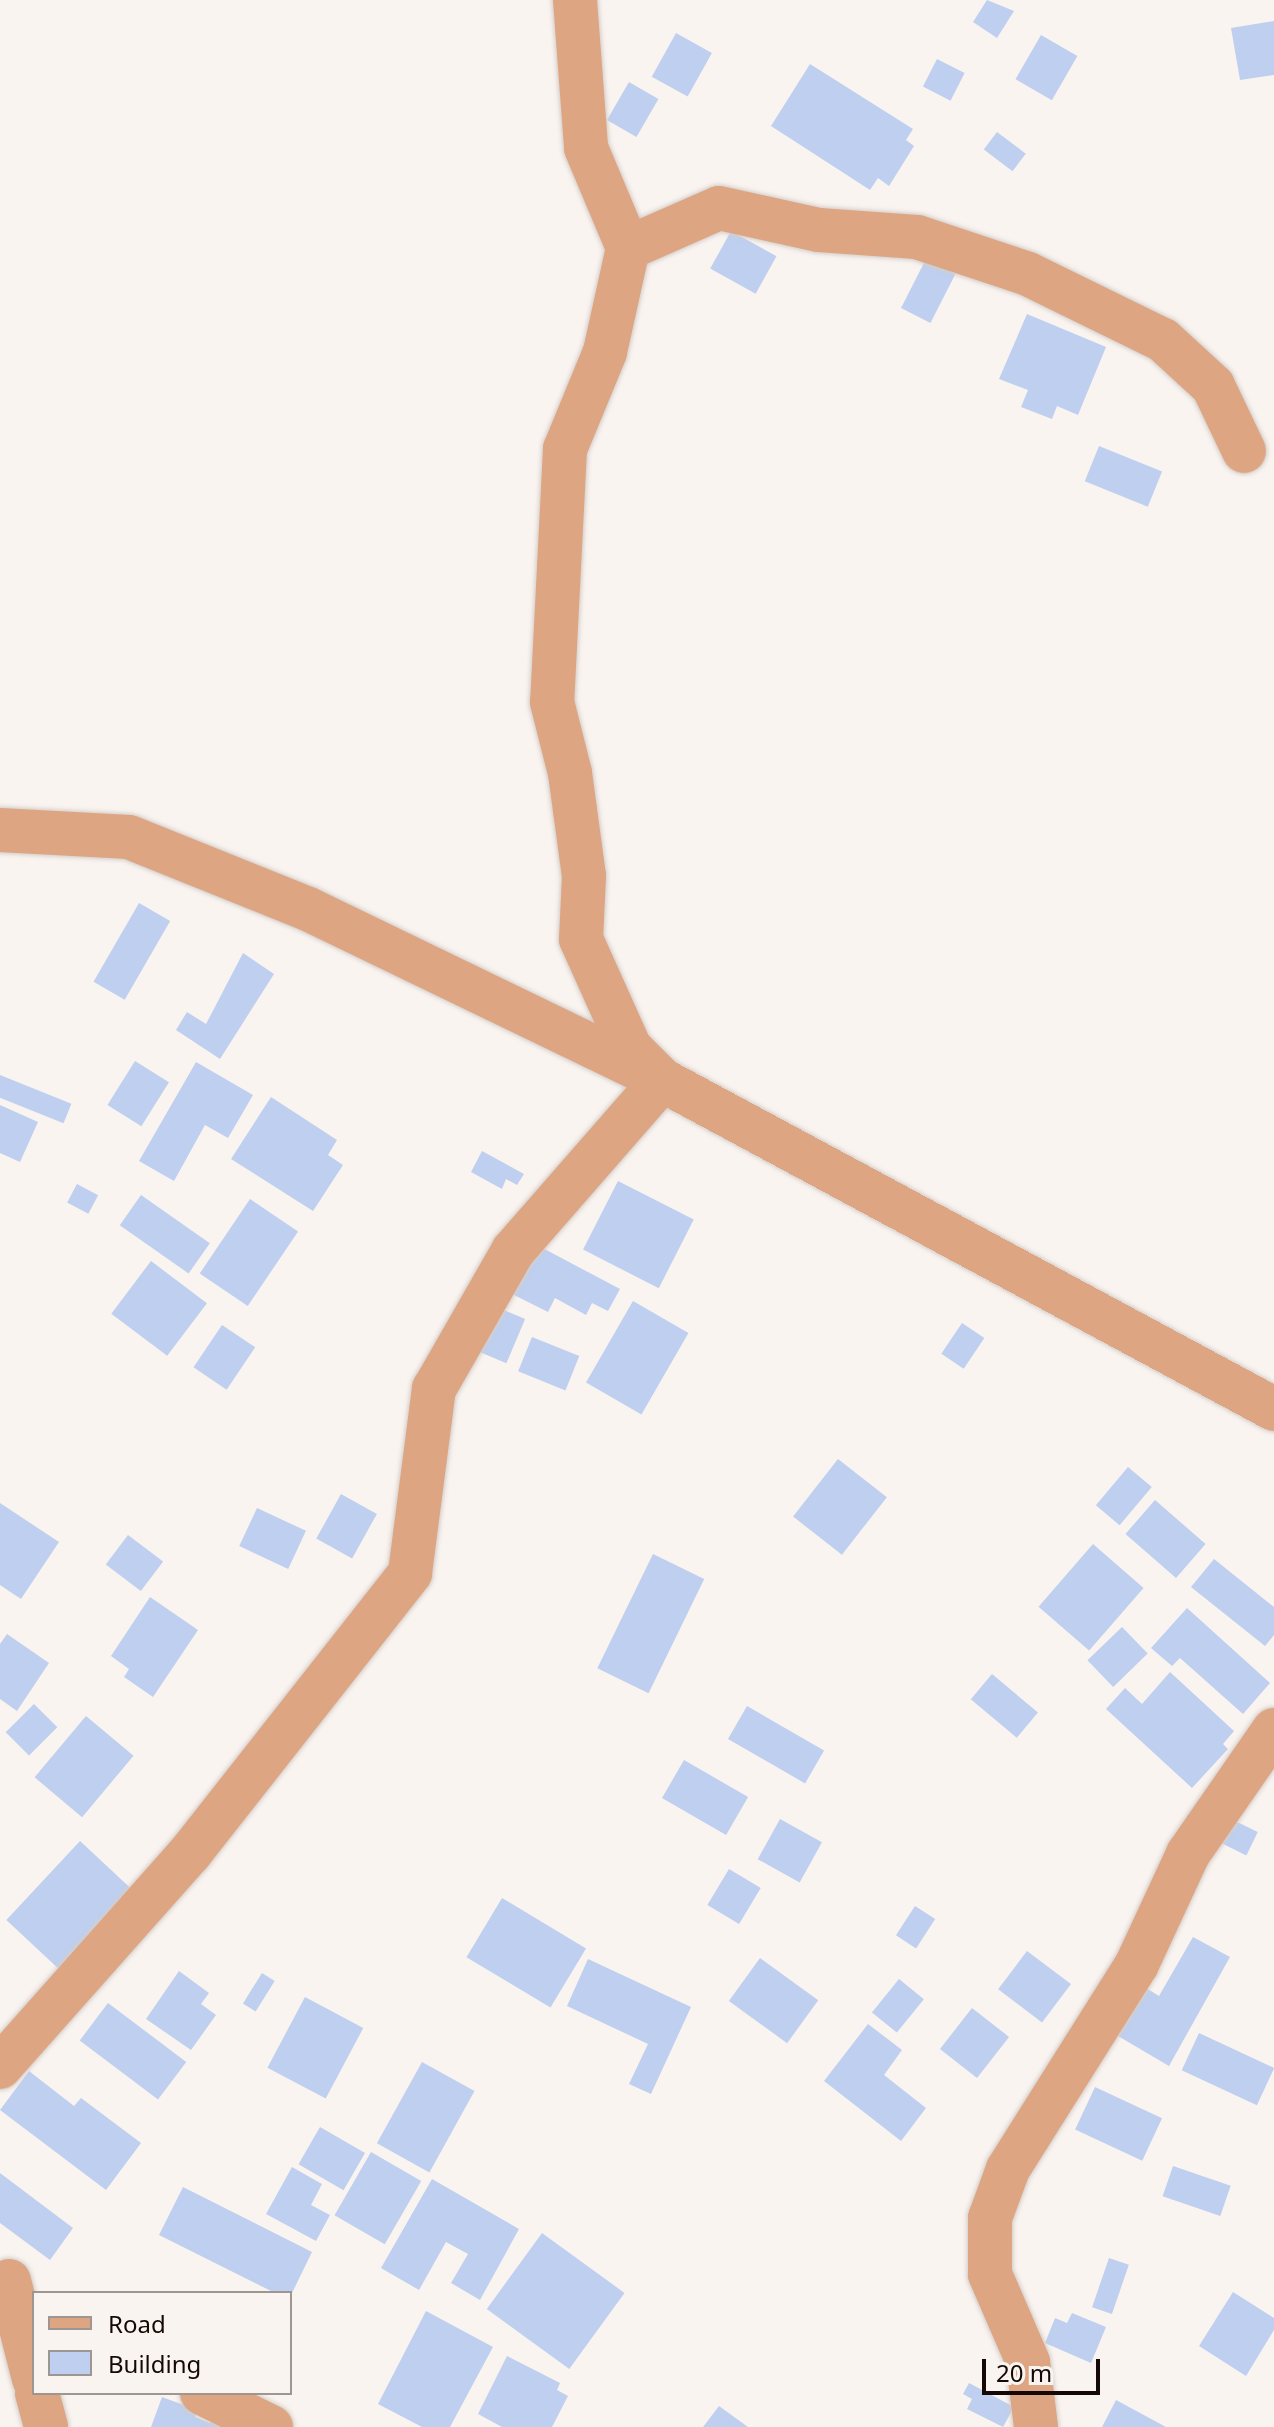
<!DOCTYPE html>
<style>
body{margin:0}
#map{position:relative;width:1274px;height:2427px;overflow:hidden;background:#faf4f0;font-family:"Noto Sans",sans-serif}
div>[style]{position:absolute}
.building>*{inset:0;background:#becfef;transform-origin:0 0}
.roads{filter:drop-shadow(0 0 2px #d5ceca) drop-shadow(0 0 2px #d5ceca)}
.minor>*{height:44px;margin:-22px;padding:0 22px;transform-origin:22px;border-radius:22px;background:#dda582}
span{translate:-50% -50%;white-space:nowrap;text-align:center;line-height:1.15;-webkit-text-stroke:6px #faf4f0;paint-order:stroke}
.legend{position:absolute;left:32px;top:2291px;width:260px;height:104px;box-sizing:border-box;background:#faf4f0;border:2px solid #9e9692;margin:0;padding:10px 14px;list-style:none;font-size:24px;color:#140904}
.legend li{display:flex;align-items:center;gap:16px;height:40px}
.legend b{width:40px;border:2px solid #9e9692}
.scale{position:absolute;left:982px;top:2359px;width:118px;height:36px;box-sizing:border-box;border:4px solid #140904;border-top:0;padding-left:10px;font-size:24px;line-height:28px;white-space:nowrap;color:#140904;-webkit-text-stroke:6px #faf4f0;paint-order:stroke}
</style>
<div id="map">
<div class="building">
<i style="clip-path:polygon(987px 0,1014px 11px,997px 38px,973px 22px)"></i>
<i style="clip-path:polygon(1274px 21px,1274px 75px,1240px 80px,1231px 28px)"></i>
<i style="left:676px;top:33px;width:41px;height:50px;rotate:29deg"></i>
<i style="left:1041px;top:35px;width:42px;height:51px;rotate:30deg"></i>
<i style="left:937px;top:59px;width:31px;height:31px;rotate:27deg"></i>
<i style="clip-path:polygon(810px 64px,913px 129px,906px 140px,914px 146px,889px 186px,878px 178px,870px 190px,771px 126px)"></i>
<i style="left:629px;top:82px;width:34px;height:44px;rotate:30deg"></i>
<i style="left:997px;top:132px;width:36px;height:22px;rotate:37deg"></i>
<i style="left:731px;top:231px;width:52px;height:43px;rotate:29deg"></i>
<i style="left:926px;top:259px;width:33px;height:55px;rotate:27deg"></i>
<i style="clip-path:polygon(1027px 314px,1106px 347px,1078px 415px,1057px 406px,1052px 419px,1021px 407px,1028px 390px,999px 379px)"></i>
<i style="left:1099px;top:446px;width:68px;height:38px;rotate:22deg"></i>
<i style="left:139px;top:903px;width:36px;height:91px;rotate:30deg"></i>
<i style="clip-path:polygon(243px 953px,274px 974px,220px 1059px,176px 1030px,187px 1012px,206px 1024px)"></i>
<i style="left:135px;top:1061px;width:40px;height:52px;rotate:32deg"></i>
<i style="clip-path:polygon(196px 1062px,253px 1095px,228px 1138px,205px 1125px,174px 1181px,139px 1161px)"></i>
<i style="left:0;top:1075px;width:77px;height:21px;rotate:22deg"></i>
<i style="clip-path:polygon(271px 1097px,337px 1140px,328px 1155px,343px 1165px,313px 1211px,231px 1159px)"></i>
<i style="clip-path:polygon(0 1105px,38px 1122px,20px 1162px,0 1153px)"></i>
<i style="clip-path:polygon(482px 1151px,524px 1174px,517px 1185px,506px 1179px,502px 1189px,471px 1172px)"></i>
<i style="left:618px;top:1181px;width:85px;height:77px;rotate:27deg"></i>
<i style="left:77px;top:1184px;width:24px;height:21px;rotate:28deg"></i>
<i style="left:141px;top:1195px;width:84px;height:37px;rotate:35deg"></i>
<i style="left:250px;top:1199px;width:58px;height:90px;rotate:34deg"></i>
<i style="clip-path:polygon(535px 1244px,620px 1289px,608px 1311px,592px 1303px,586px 1315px,555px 1298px,548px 1312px,510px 1293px)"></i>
<i style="left:151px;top:1261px;width:70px;height:66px;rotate:37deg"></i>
<i style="left:633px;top:1301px;width:64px;height:94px;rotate:30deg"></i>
<i style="left:492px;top:1305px;width:36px;height:48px;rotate:23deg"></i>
<i style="left:962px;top:1323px;width:27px;height:37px;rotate:34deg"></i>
<i style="left:222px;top:1325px;width:40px;height:51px;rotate:34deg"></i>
<i style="left:532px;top:1337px;width:51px;height:37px;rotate:22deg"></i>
<i style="left:838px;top:1459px;width:62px;height:73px;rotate:38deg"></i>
<i style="left:1128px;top:1467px;width:31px;height:50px;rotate:40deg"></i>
<i style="left:341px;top:1494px;width:41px;height:51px;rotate:29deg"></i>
<i style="left:1155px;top:1500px;width:67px;height:45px;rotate:41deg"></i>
<i style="clip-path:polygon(0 1503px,59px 1542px,21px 1599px,0 1585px)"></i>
<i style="left:257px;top:1508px;width:54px;height:42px;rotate:25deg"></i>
<i style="left:128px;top:1535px;width:44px;height:37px;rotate:37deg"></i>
<i style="left:1093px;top:1544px;width:67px;height:83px;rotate:41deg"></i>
<i style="left:653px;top:1554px;width:57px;height:127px;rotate:26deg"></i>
<i style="clip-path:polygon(1214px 1559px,1274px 1607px,1274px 1635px,1265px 1646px,1191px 1587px)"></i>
<i style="clip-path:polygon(150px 1597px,198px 1630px,153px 1697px,124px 1677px,129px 1669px,111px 1656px)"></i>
<i style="clip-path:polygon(1187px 1608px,1270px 1683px,1243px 1714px,1180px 1658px,1172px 1666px,1151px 1648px)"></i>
<i style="left:1122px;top:1627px;width:37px;height:48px;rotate:46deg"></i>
<i style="clip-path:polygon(7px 1634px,49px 1663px,17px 1711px,0 1699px,0 1644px)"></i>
<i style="clip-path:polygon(1170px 1672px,1234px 1731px,1223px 1744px,1228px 1749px,1192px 1788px,1106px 1709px,1125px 1688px,1142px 1704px)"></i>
<i style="left:992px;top:1674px;width:60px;height:33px;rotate:40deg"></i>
<i style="left:34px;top:1704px;width:33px;height:40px;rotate:45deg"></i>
<i style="left:747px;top:1706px;width:89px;height:38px;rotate:30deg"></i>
<i style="left:86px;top:1716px;width:62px;height:80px;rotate:40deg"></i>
<i style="left:684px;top:1760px;width:74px;height:44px;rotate:30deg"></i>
<i style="left:1229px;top:1818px;width:32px;height:26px;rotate:26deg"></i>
<i style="left:780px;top:1819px;width:48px;height:46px;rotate:29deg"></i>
<i style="left:80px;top:1841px;width:74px;height:108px;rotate:43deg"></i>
<i style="left:729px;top:1869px;width:37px;height:42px;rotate:31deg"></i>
<i style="left:502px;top:1898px;width:98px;height:69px;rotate:31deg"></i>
<i style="left:915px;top:1906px;width:24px;height:35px;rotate:33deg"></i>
<i style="clip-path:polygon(1193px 1937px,1230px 1957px,1169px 2066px,1118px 2036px,1146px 1988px,1159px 1996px)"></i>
<i style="left:1027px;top:1951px;width:55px;height:48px;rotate:37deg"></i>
<i style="left:760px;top:1958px;width:72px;height:53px;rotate:36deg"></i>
<i style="clip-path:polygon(588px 1959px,691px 2007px,651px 2094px,629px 2084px,648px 2044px,567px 2006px)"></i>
<i style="clip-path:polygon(179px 1971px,209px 1993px,201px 2004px,216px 2015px,191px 2050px,146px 2019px)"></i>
<i style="left:262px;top:1973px;width:15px;height:36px;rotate:32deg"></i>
<i style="left:899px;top:1979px;width:32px;height:43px;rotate:39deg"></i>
<i style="left:305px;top:1997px;width:66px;height:80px;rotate:28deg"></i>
<i style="left:108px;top:2003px;width:98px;height:47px;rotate:37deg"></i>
<i style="left:972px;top:2008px;width:47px;height:52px;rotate:38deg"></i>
<i style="clip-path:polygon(868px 2024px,902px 2050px,884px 2075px,926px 2108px,901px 2141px,824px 2081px)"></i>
<i style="left:1199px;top:2033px;width:83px;height:41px;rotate:25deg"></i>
<i style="left:422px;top:2062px;width:60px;height:93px;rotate:29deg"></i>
<i style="clip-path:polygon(29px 2071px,74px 2106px,81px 2098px,141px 2143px,106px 2190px,0 2110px)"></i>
<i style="left:1095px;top:2087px;width:74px;height:47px;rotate:25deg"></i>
<i style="left:320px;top:2127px;width:52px;height:43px;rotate:30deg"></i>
<i style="left:371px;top:2152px;width:58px;height:73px;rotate:30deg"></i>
<i style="left:1173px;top:2166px;width:61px;height:32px;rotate:19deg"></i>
<i style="clip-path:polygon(292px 2167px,322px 2184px,311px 2205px,330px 2215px,316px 2241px,266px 2214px)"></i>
<i style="clip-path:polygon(0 2173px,73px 2228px,50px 2260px,0 2223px)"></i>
<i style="clip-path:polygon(432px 2179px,519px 2229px,480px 2300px,451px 2283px,468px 2254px,446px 2242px,419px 2290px,381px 2268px)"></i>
<i style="clip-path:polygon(183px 2187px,312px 2252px,292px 2293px,275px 2293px,159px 2235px)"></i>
<i style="left:542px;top:2233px;width:102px;height:94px;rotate:36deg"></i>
<i style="left:1109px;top:2258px;width:21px;height:52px;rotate:19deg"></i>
<i style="clip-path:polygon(1233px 2292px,1274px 2318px,1274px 2330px,1246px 2376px,1199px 2346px)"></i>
<i style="clip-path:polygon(426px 2311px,493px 2347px,450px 2427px,422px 2427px,378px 2404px)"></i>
<i style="clip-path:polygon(1072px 2313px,1106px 2327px,1091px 2363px,1045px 2343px,1055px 2318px,1067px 2323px)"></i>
<i style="clip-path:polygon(507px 2356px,560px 2383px,557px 2390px,568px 2396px,552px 2427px,502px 2427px,478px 2414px)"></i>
<i style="clip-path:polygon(969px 2383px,1014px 2407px,1003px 2427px,967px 2409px,972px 2399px,963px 2394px)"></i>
<i style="clip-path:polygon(162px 2397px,197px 2410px,195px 2417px,210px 2423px,212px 2416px,241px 2427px,151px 2427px)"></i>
<i style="clip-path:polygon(1116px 2400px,1166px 2427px,1102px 2427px)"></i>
<i style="clip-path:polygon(719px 2406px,748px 2427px,703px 2427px)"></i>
</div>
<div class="roads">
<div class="minor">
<i style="left:575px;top:0;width:148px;rotate:85.7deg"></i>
<i style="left:586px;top:148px;width:108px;rotate:67.2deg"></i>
<i style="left:628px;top:248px;width:107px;rotate:102.5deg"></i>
<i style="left:605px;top:352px;width:105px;rotate:112.4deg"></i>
<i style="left:565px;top:449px;width:253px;rotate:92.9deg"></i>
<i style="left:552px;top:702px;width:73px;rotate:75.8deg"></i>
<i style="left:570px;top:773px;width:104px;rotate:82.3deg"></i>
<i style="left:584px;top:876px;width:63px;rotate:92.7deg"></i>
<i style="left:581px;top:939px;width:120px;rotate:65.8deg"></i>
<i style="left:630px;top:1048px;width:45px;rotate:45deg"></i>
<i style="left:628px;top:248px;width:99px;rotate:-23.7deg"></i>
<i style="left:719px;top:208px;width:102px;rotate:12.4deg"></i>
<i style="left:819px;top:230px;width:98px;rotate:4.1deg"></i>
<i style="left:917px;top:237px;width:117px;rotate:18.4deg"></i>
<i style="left:1028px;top:274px;width:150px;rotate:26.1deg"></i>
<i style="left:1163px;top:340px;width:68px;rotate:42.6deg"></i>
<i style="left:1213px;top:386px;width:72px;rotate:64.5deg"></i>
<i style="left:0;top:830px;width:129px;rotate:3.1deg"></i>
<i style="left:129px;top:837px;width:193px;rotate:21.9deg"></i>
<i style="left:308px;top:909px;width:379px;rotate:25.8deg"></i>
<i style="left:0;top:2067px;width:286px;rotate:-48.4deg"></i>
<i style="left:190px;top:1853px;width:356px;rotate:-51.8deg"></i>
<i style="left:410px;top:1573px;width:186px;rotate:-82.6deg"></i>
<i style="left:434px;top:1389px;width:159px;rotate:-60.2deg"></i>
<i style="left:513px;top:1251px;width:227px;rotate:-48.9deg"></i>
<i style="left:662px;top:1080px;width:695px;rotate:28.26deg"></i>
<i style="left:9px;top:2281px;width:101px;rotate:75.7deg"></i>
<i style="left:37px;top:2393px;width:35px;rotate:75deg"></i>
<i style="left:202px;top:2393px;width:77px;rotate:26.2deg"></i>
<i style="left:1036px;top:2427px;width:65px;rotate:-97deg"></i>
<i style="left:1028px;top:2362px;width:96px;rotate:-113.4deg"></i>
<i style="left:990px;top:2274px;width:56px;rotate:-90deg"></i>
<i style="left:990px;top:2218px;width:52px;rotate:-69.8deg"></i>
<i style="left:1008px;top:2169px;width:242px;rotate:-57.8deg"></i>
<i style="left:1137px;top:1964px;width:121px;rotate:-65.1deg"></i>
<i style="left:1188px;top:1854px;width:151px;rotate:-55.3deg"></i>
</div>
</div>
<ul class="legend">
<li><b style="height:10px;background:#dda582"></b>Road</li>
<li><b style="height:22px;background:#becfef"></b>Building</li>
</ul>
<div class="scale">20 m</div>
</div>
